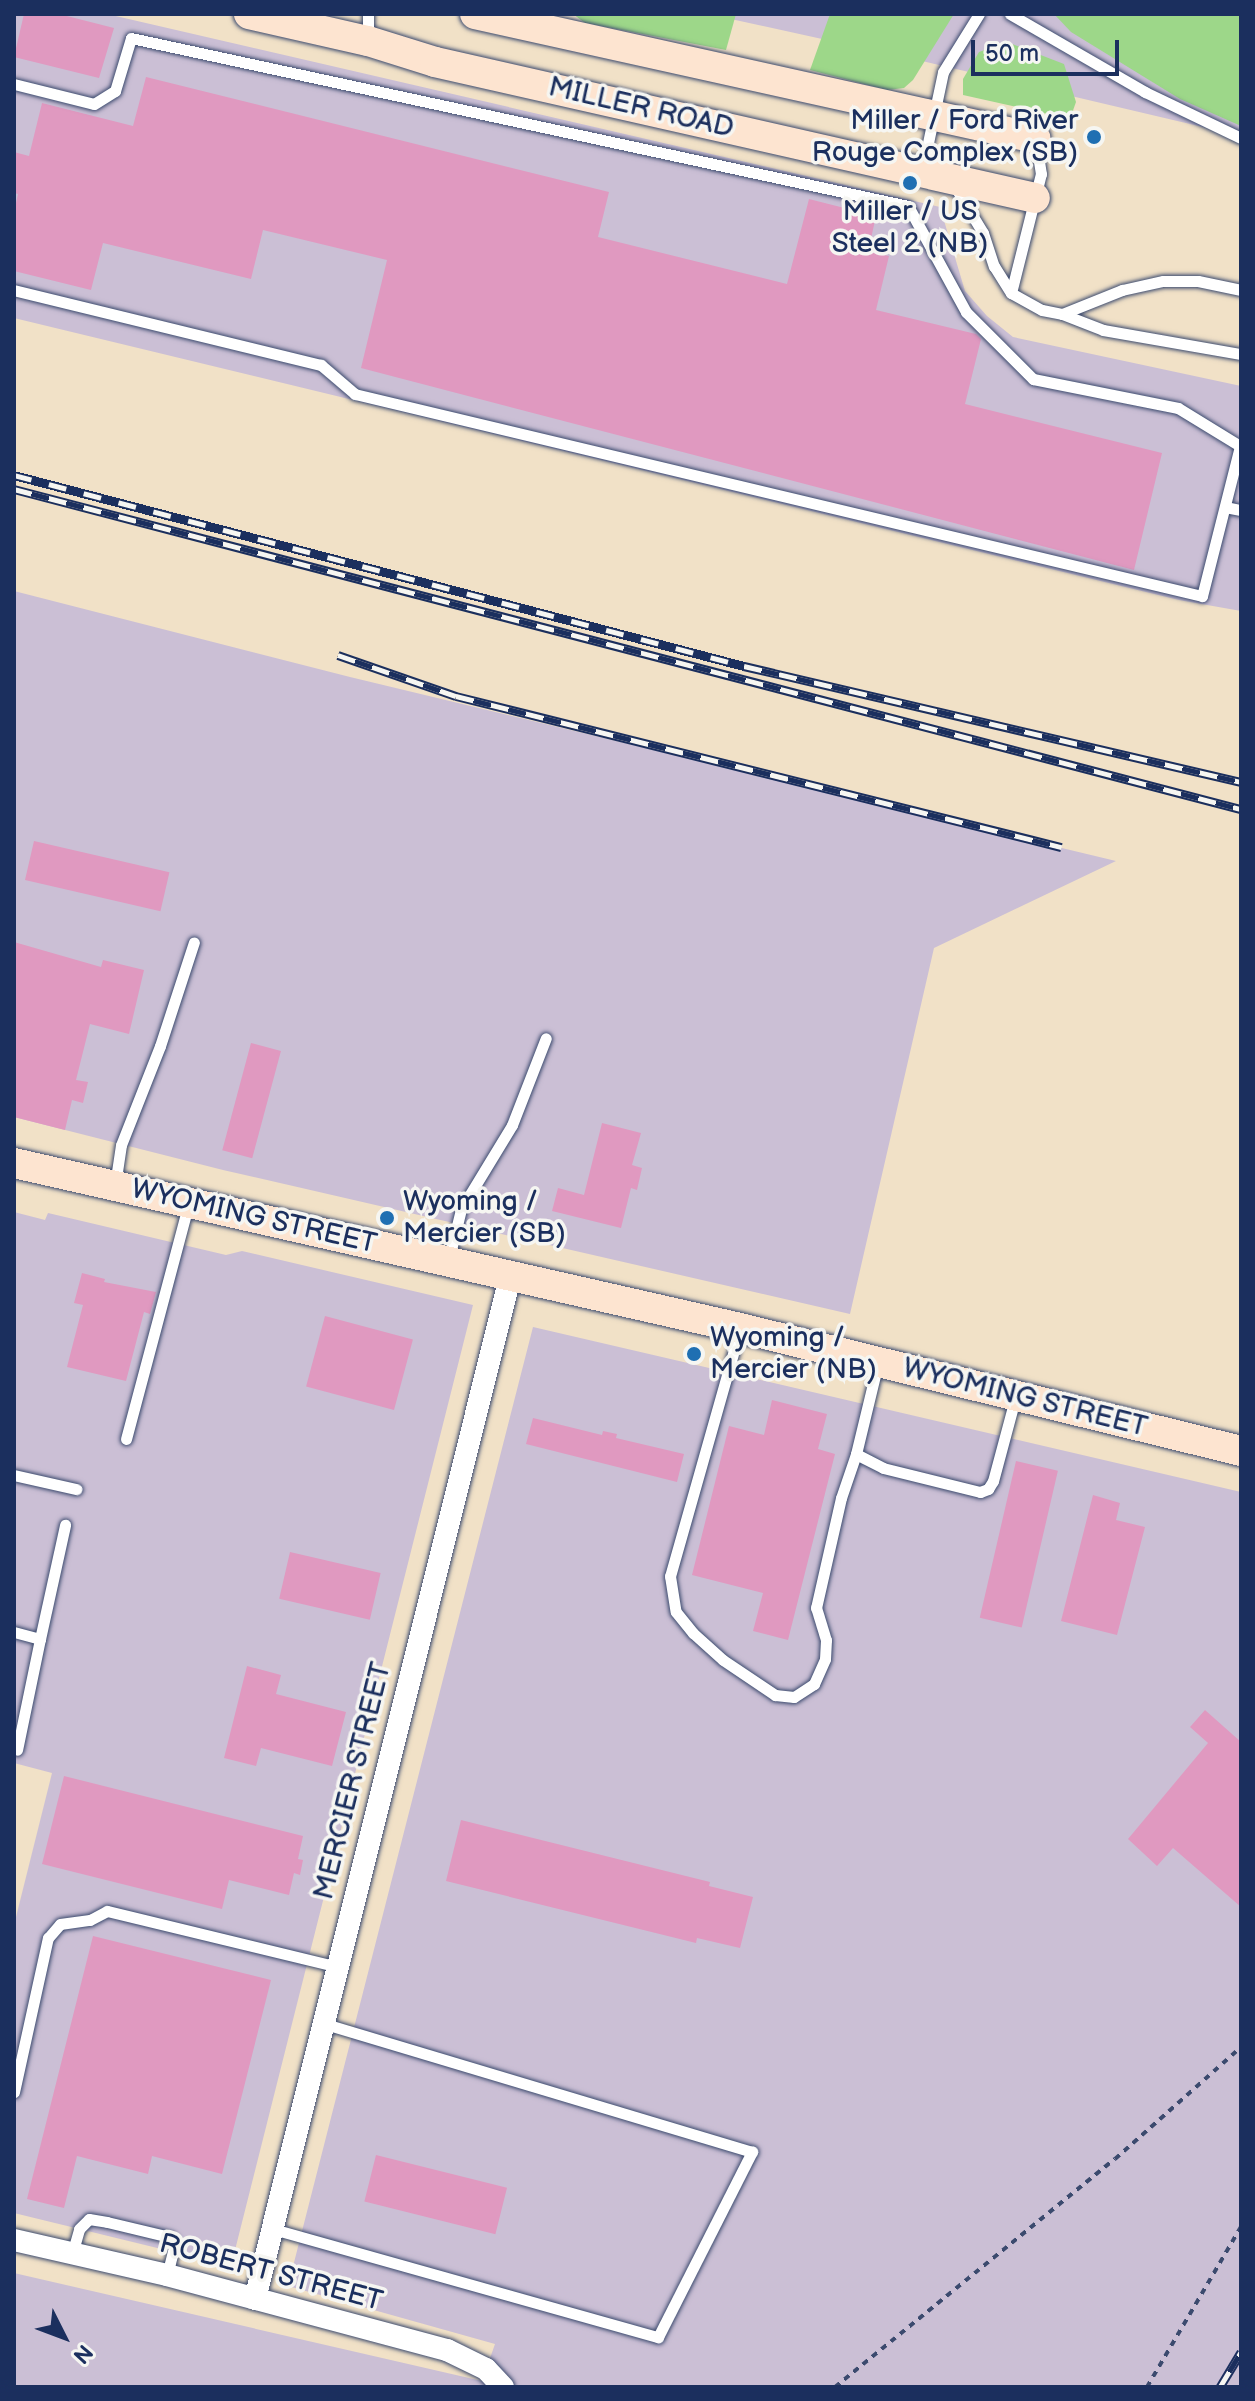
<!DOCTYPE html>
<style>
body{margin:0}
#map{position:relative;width:1255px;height:2401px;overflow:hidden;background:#f1e1c7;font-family:"Balsamiq Sans",sans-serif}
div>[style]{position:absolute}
.industrial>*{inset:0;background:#cbbfd5}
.green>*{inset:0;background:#9dd789}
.building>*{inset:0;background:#e099c0;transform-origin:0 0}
.path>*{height:4px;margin-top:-2px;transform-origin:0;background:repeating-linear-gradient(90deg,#3b4a6e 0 6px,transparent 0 12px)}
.roads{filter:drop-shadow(0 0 2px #3b4a6e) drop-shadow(0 0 2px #3b4a6e)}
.lane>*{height:11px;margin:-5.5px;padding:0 5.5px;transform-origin:5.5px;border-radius:5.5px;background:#fff}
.street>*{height:22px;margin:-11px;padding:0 11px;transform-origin:11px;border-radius:11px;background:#fff}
.secondary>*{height:30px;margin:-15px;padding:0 15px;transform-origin:15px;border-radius:15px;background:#fde4d0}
.rail>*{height:9px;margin-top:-4.5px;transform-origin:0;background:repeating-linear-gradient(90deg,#f6f6f2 0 18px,#1b2f5e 0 36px);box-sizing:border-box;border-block:2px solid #1b2f5e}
.dots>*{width:22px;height:22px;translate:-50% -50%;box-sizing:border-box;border:4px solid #f6f6f2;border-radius:50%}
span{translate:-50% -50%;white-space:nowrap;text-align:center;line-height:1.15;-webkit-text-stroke:7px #f6f6f2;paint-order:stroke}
.street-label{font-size:28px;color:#1b2f5e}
.poi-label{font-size:28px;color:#1b2f5e}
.right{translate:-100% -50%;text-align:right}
.left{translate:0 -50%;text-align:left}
.frame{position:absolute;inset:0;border:16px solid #1b2f5e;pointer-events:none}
.north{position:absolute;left:24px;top:2297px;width:80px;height:80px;-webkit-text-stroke:6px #f6f6f2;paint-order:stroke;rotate:132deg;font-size:22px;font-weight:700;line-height:32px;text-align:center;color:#1b2f5e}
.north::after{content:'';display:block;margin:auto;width:28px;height:36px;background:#1b2f5e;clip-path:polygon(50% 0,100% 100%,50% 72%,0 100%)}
.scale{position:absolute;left:971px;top:40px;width:148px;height:36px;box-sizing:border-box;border:4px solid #1b2f5e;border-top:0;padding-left:10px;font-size:24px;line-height:28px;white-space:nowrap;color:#1b2f5e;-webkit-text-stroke:6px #f6f6f2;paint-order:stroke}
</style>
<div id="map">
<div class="industrial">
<i style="clip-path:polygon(14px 14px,107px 14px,940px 207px,965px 291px,987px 316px,1013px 337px,1241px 386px,1241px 611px,1179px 600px,14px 318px)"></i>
<i style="clip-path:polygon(708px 14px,1241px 14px,1241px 136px,922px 61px)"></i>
<i style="clip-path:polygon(14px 591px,350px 677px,1116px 861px,934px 948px,850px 1314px,223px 1170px,14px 1117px)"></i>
<i style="clip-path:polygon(14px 1212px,45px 1220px,48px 1213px,226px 1255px,242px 1251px,473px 1305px,231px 2266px,14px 2213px,14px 1925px,52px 1773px,14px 1763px)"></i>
<i style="clip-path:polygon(533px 1327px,1241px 1492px,1241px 2387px,14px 2387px,14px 2273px,482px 2381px,495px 2344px,288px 2286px)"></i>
</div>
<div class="green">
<i style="clip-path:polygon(573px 14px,736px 14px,726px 50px,585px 23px)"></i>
<i style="clip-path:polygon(830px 14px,954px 14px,913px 80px,904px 88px,887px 90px,810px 70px)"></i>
<i style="clip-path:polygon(1054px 14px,1241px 14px,1241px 126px,1180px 99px,1071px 32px)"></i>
<i style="clip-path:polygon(1007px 42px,1064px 64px,1076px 102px,1070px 119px,963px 95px,963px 79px,979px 52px)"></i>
</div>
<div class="building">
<i style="clip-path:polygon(24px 14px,59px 14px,114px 28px,99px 78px,14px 57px)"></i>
<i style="clip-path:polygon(146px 77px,609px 192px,598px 237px,787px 284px,809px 199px,876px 216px,868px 252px,889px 256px,876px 310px,976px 334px,981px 339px,965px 404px,1162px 453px,1134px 570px,361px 368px,387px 260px,263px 230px,251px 279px,103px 243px,91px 290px,14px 271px,14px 212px,18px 194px,14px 193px,14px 152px,29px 156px,42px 103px,133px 126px)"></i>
<i style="left:34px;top:841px;width:139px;height:40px;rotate:13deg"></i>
<i style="clip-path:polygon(14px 942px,101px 967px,103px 960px,144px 970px,129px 1034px,90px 1024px,76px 1080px,88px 1082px,83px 1103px,72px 1100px,65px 1130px,14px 1117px)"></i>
<i style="left:251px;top:1043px;width:31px;height:111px;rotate:15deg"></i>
<i style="clip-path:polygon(602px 1123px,641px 1133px,632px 1165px,642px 1168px,637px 1190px,631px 1188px,621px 1228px,552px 1211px,558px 1188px,584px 1195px)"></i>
<i style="clip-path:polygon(82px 1273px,105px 1279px,104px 1282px,156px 1292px,150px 1314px,144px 1312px,126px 1381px,67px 1367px,83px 1305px,74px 1303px)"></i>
<i style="left:325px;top:1316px;width:91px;height:73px;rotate:15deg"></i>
<i style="clip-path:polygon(772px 1400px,827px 1414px,818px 1449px,835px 1454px,788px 1640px,753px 1631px,763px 1593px,692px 1575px,729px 1426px,764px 1435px)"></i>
<i style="clip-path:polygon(533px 1418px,602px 1435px,603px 1431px,617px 1434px,616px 1438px,684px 1454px,677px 1482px,526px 1444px)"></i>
<i style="left:1016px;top:1461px;width:43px;height:161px;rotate:13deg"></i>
<i style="clip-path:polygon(1093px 1495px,1120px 1503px,1116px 1520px,1145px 1527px,1117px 1635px,1061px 1621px)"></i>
<i style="left:290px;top:1552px;width:93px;height:48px;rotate:13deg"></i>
<i style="clip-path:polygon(247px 1666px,281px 1675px,276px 1694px,346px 1712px,332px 1766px,261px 1748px,256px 1766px,224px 1758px)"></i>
<i style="clip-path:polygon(1205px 1710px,1241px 1742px,1241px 1907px,1173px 1848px,1157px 1866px,1128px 1839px,1208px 1743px,1190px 1727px)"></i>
<i style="clip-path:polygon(64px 1776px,303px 1836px,298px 1859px,303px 1860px,300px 1875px,294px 1873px,289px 1895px,229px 1880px,222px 1909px,42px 1864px)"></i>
<i style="clip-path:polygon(461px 1820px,710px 1882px,709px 1886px,753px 1897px,740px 1948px,697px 1938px,696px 1943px,446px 1881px)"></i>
<i style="clip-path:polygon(93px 1936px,271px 1980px,222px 2174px,152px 2156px,148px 2174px,77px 2156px,64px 2208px,27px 2199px)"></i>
<i style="left:376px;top:2155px;width:135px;height:48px;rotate:14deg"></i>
</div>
<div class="path">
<i style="left:835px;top:2387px;width:361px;rotate:-39.2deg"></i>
<i style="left:1115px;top:2159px;width:169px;rotate:-41.6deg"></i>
<i style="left:1147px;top:2387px;width:186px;rotate:-59.6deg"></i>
</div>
<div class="roads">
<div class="lane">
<i style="left:1010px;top:14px;width:156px;rotate:30deg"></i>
<i style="left:1145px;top:92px;width:106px;rotate:25.6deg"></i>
<i style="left:368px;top:37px;width:23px;rotate:-90deg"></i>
<i style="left:14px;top:84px;width:82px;rotate:14deg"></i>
<i style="left:94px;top:104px;width:25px;rotate:-32deg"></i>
<i style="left:115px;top:91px;width:55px;rotate:-73.2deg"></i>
<i style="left:131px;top:38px;width:795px;rotate:12.2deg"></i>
<i style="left:908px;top:206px;width:121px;rotate:61.3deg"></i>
<i style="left:966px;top:312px;width:95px;rotate:45deg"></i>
<i style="left:1033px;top:379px;width:148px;rotate:11.3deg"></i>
<i style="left:1178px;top:408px;width:73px;rotate:31.5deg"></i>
<i style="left:1240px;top:446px;width:155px;rotate:104.2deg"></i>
<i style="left:1202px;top:596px;width:871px;rotate:-166.59deg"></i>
<i style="left:355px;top:394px;width:45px;rotate:-139.5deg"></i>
<i style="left:321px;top:365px;width:316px;rotate:-166.3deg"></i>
<i style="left:922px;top:171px;width:101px;rotate:-78deg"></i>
<i style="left:943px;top:72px;width:68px;rotate:-58.2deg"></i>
<i style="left:954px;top:185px;width:56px;rotate:58.9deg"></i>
<i style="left:983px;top:233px;width:35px;rotate:72deg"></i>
<i style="left:994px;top:266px;width:32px;rotate:58deg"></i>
<i style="left:1011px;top:293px;width:35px;rotate:29deg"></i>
<i style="left:1042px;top:310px;width:20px;rotate:11deg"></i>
<i style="left:1062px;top:314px;width:44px;rotate:21.3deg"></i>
<i style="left:1103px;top:330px;width:140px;rotate:9.9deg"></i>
<i style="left:1011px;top:293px;width:123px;rotate:-75.9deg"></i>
<i style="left:1041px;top:174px;width:36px;rotate:-99deg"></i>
<i style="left:1062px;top:314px;width:65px;rotate:-21.8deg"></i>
<i style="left:1122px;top:290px;width:42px;rotate:-12.4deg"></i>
<i style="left:1163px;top:281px;width:35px"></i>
<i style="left:1198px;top:281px;width:44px;rotate:11.8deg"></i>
<i style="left:1225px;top:507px;width:16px;rotate:11deg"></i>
<i style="left:115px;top:1185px;width:40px;rotate:-81.5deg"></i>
<i style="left:121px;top:1145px;width:106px;rotate:-68.5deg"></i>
<i style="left:160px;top:1046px;width:109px;rotate:-71.9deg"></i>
<i style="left:449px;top:1258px;width:50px;rotate:-76.2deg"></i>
<i style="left:461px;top:1209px;width:98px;rotate:-58.7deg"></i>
<i style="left:512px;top:1125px;width:93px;rotate:-68.7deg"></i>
<i style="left:740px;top:1329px;width:257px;rotate:105.8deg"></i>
<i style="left:670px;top:1576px;width:36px;rotate:81deg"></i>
<i style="left:676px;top:1612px;width:27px;rotate:51deg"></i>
<i style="left:693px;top:1633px;width:40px;rotate:42deg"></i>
<i style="left:723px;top:1660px;width:63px;rotate:33.9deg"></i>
<i style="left:775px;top:1695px;width:19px;rotate:6deg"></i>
<i style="left:794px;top:1697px;width:24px;rotate:-33deg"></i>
<i style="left:814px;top:1684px;width:27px;rotate:-66deg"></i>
<i style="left:825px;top:1659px;width:19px;rotate:-87deg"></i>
<i style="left:826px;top:1640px;width:34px;rotate:-107deg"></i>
<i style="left:816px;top:1608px;width:113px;rotate:-77.2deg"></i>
<i style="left:841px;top:1498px;width:46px;rotate:-71.2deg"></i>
<i style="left:878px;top:1363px;width:94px;rotate:103.6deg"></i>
<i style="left:856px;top:1454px;width:30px;rotate:27deg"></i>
<i style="left:883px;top:1468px;width:100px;rotate:13.9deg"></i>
<i style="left:980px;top:1492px;width:9px;rotate:-21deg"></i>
<i style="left:988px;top:1489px;width:9px;rotate:-58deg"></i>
<i style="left:993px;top:1481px;width:85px;rotate:-75deg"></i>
<i style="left:126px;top:1439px;width:244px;rotate:-75.1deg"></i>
<i style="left:14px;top:1475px;width:64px;rotate:12.7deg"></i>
<i style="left:14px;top:1632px;width:27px;rotate:15deg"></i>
<i style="left:40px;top:1639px;width:113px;rotate:101.7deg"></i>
<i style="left:40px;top:1639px;width:117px;rotate:-77.6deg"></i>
<i style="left:14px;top:2092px;width:158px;rotate:-77.6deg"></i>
<i style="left:48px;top:1938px;width:18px;rotate:-49deg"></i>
<i style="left:60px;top:1924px;width:30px;rotate:-8deg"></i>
<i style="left:90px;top:1920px;width:19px;rotate:-28deg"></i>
<i style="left:107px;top:1911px;width:238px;rotate:13.6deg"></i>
<i style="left:273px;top:2229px;width:400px;rotate:15.7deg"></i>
<i style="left:658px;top:2337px;width:208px;rotate:-63.1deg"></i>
<i style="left:752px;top:2152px;width:447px;rotate:-163.3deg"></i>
<i style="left:72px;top:2254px;width:26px;rotate:-74deg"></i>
<i style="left:79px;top:2229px;width:14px;rotate:-45deg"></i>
<i style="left:89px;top:2219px;width:18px;rotate:9deg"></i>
<i style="left:107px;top:2222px;width:65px;rotate:13.4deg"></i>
<i style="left:170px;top:2237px;width:8px;rotate:50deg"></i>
<i style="left:175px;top:2243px;width:33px;rotate:104deg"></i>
</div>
<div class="street">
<i style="left:14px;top:2240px;width:157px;rotate:12.9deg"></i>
<i style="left:167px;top:2275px;width:290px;rotate:15deg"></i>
<i style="left:447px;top:2350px;width:43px;rotate:26deg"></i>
<i style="left:486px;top:2369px;width:25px;rotate:47deg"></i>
<i style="left:255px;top:2299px;width:1052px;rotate:-75.98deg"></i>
</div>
<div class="secondary">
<i style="left:249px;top:14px;width:122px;rotate:12.8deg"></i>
<i style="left:368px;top:41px;width:70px;rotate:17.4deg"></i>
<i style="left:435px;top:62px;width:615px;rotate:12.77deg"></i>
<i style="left:475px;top:14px;width:574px;rotate:12.49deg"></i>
<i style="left:14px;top:1163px;width:745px;rotate:12.8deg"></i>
<i style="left:740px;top:1328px;width:516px;rotate:13.79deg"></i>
</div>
</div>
<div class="rail">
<i style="left:14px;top:475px;width:755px;rotate:14.66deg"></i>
<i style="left:744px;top:666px;width:510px;rotate:13.14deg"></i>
<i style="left:14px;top:489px;width:1268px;rotate:14.62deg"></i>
<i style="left:338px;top:655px;width:125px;rotate:19.2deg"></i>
<i style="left:456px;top:696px;width:624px;rotate:14.01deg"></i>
<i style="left:1220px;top:2387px;width:41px;rotate:-59deg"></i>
</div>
<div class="dots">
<i style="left:1094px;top:137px;background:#1f6fb2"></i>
<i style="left:910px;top:183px;background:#1f6fb2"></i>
<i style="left:387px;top:1218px;background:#1f6fb2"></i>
<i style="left:694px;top:1354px;background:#1f6fb2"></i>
</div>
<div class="street-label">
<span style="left:641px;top:108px;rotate:13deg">MILLER ROAD</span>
<span style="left:254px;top:1217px;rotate:13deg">WYOMING STREET</span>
<span style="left:1025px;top:1398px;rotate:14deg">WYOMING STREET</span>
<span style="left:353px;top:1781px;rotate:-76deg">MERCIER STREET</span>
<span style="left:271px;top:2273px;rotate:15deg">ROBERT STREET</span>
</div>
<div class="poi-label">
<span class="right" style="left:1078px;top:137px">Miller / Ford River<br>Rouge Complex (SB)</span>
<span style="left:910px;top:228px">Miller / US<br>Steel 2 (NB)</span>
<span class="left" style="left:403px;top:1218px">Wyoming /<br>Mercier (SB)</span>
<span class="left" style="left:710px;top:1354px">Wyoming /<br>Mercier (NB)</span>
</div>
<div class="frame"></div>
<div class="north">N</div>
<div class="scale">50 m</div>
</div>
